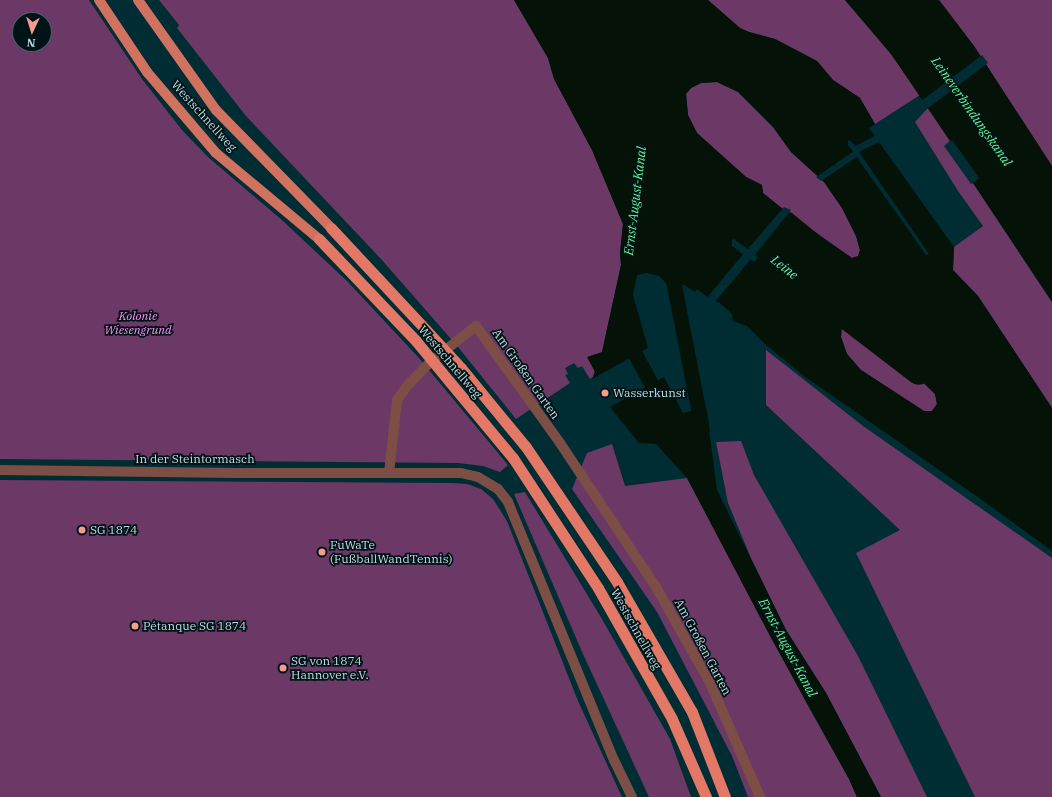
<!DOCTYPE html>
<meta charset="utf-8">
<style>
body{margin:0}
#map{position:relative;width:1052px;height:797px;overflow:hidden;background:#002d34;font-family:"IBM Plex Serif",serif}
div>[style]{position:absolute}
.green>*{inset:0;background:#6c3866}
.water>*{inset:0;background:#051208}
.pier>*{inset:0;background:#002d34;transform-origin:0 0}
.canal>*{height:15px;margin:-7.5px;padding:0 7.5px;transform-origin:7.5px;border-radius:7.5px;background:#051208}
.river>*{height:26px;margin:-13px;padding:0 13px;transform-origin:13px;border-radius:13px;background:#051208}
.minor>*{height:10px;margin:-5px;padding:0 5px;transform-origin:5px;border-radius:5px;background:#7d4e45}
.primary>*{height:10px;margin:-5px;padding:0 5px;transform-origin:5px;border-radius:5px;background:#d17160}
.trunk>*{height:11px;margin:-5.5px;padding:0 5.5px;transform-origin:5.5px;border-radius:5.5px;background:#e27865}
.trunk-bridge>*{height:11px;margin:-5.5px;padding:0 5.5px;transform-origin:5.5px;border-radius:5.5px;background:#e27865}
.dots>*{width:11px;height:11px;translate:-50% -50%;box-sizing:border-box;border:2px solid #001317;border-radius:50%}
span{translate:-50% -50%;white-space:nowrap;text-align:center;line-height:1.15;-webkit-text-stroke:3.5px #001317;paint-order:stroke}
.street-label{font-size:12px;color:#c0dbe1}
.park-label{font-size:12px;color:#ff91f2;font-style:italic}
.poi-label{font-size:12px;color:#c0dbe1}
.left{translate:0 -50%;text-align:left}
.water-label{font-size:13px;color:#68f194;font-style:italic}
.north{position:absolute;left:12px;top:12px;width:40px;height:40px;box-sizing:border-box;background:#001317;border:1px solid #4d6368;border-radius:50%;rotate:184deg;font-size:11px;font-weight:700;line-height:16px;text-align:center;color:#c0dbe1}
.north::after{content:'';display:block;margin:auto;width:14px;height:18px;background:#f49d8c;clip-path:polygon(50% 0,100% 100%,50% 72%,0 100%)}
</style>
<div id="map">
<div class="green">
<i style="clip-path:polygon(evenodd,0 0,89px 0,142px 79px,182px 130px,208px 157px,283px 221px,347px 281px,419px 358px,508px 465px,500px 472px,483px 466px,458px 463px,0 459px,0 0,20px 20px,44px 20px,44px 44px,20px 44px,20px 20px)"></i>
<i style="clip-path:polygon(159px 0,514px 0,548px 58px,554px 79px,592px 150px,623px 224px,620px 253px,621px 265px,602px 352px,593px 377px,590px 379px,582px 366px,578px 368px,574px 363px,565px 368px,568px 374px,565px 375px,570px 383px,516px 419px,458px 347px,381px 259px,246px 116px,177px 28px,179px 25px)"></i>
<i style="clip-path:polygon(708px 0,845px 0,891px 54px,920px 95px,875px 124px,860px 98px,833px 80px,817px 61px,775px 39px,749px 32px,740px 28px)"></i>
<i style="clip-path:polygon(939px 0,1052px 0,1052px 166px,974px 46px)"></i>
<i style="clip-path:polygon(717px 82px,738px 92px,773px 127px,791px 152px,824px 182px,842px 208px,856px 236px,860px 250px,858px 256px,852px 258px,783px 209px,763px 193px,762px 185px,746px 177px,697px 133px,688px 115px,686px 94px,691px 88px,701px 83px)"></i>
<i style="clip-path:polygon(928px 108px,950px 141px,944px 146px,971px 184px,973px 183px,1052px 302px,1052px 408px,978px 296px,953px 270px,954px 247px,983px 226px,958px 191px,915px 122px)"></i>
<i style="clip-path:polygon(849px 323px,875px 335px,935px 394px,937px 404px,932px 411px,924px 411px,861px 370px,847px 354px,841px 337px,842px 324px)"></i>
<i style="clip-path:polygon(766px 350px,863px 426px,1052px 558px,1052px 797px,975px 797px,856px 553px,900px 530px,766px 405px)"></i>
<i style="clip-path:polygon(741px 441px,754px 475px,858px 656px,927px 797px,881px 797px,826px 693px,786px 630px,751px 558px,728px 503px,716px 442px)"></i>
<i style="clip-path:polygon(612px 444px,625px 486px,687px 478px,807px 704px,849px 779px,857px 797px,748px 797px,732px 756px,657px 612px,572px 489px,587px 453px)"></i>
<i style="clip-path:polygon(0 480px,452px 483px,467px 484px,481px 489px,493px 499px,507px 521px,578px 701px,622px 797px,0 797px)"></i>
<i style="clip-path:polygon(525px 492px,602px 619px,670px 739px,691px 797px,649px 797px,583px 654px,514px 494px)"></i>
</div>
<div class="water">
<i style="clip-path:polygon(evenodd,514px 0,708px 0,740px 28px,749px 32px,775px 39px,817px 61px,833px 80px,860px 98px,875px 124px,869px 128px,954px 247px,953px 270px,978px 296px,1052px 408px,1052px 551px,982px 500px,804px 376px,766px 345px,747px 326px,733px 321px,732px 314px,720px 303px,709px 298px,697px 289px,695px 292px,683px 284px,680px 289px,682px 299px,672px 300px,667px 284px,659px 276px,647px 273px,637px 275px,633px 295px,648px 348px,592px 379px,595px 372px,587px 357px,602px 352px,621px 265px,620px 253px,623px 224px,592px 150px,554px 79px,548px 58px,514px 0,717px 82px,738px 92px,773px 127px,791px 152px,824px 182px,842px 208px,856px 236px,860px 250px,858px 256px,852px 258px,820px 236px,792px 213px,784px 210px,763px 193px,762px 185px,746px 177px,697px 133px,688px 115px,686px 94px,691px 88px,701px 83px,717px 82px,514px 0,848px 140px,852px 142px,929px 254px,926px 255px,905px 225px,848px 145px,848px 140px,514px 0,734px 239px,757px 256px,757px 259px,754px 262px,732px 246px,732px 240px,734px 239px,514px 0,849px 323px,875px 335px,935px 394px,937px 404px,932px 411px,924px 411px,861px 370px,847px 354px,841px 337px,842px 324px,849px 323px)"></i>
<i style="clip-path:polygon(845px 0,939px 0,974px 46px,1052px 166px,1052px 302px,973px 183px,979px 178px,952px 140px,950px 141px,891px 54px)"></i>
<i style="clip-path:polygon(664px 377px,683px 413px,706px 407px,717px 490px,786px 630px,826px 693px,881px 797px,857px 797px,849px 779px,771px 638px,687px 478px,656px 444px,639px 443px,610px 407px)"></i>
</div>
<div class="pier">
<i style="left:982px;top:55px;width:10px;height:75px;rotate:53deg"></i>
<i style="left:877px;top:135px;width:7px;height:27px;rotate:63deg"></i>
<i style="clip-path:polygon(952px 140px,979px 178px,971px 184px,971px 182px,976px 178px,951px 143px,948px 142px)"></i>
<i style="clip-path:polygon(854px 151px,858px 156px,821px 181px,816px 177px,834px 165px,836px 167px,835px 164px)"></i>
<i style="clip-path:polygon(784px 207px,791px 210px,754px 256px,747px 250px)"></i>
<i style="clip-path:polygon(744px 253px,751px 259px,715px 302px,708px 300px,706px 299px)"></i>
</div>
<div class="canal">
<i style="left:673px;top:280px;width:152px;rotate:79deg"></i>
<i style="left:629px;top:336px;width:19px;rotate:72deg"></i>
<i style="left:635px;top:354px;width:55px;rotate:61.6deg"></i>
</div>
<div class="river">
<i style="left:837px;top:309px;width:103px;rotate:37.5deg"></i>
</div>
<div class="minor">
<i style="left:0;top:470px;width:236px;rotate:0.7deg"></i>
<i style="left:236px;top:473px;width:225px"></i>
<i style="left:461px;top:473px;width:17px;rotate:13deg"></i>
<i style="left:478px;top:477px;width:23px;rotate:31deg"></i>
<i style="left:498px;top:489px;width:16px;rotate:52deg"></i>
<i style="left:508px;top:502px;width:279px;rotate:67.7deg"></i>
<i style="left:614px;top:760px;width:41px;rotate:64.1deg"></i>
<i style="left:389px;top:473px;width:73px;rotate:-83.7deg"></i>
<i style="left:397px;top:400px;width:19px;rotate:-54deg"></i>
<i style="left:408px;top:385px;width:30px;rotate:-46deg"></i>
<i style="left:429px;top:363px;width:60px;rotate:-38.2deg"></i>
<i style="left:476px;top:326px;width:144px;rotate:54.3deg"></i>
<i style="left:560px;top:443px;width:173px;rotate:56.3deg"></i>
<i style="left:656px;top:587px;width:110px;rotate:60.6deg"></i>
<i style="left:710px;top:683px;width:124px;rotate:66.3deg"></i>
</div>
<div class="primary">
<i style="left:99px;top:0;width:87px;rotate:56.3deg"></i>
<i style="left:147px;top:72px;width:106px;rotate:49.6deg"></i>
<i style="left:216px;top:153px;width:134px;rotate:39.9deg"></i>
<i style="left:138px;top:0;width:135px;rotate:54.7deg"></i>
<i style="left:216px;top:110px;width:165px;rotate:45.7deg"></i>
</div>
<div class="trunk">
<i style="left:331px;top:228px;width:139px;rotate:47deg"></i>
<i style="left:319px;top:239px;width:141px;rotate:46.4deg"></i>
<i style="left:461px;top:368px;width:102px;rotate:50.6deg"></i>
<i style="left:526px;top:447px;width:163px;rotate:56deg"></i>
<i style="left:617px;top:582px;width:150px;rotate:60deg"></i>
<i style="left:692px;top:712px;width:91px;rotate:68.8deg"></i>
<i style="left:449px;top:381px;width:100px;rotate:50.3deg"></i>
<i style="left:513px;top:458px;width:155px;rotate:56.8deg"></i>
<i style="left:598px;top:588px;width:150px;rotate:60.5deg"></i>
<i style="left:672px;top:719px;width:85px;rotate:66.4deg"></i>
</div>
<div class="trunk-bridge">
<i style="left:426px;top:330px;width:52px;rotate:47.4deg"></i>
<i style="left:416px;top:341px;width:52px;rotate:50.5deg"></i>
</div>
<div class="dots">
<i style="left:605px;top:393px;background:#f49d8c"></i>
<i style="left:82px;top:530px;background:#f49d8c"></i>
<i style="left:322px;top:552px;background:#f49d8c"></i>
<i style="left:135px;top:626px;background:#f49d8c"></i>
<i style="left:283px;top:668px;background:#f49d8c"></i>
</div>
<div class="street-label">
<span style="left:204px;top:116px;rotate:48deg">Westschnellweg</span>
<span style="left:450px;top:362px;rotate:50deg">Westschnellweg</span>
<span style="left:526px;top:374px;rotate:55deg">Am Großen Garten</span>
<span style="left:195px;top:459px">In der Steintormasch</span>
<span style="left:636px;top:629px;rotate:61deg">Westschnellweg</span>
<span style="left:703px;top:647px;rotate:62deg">Am Großen Garten</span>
</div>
<div class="park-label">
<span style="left:138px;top:323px">Kolonie<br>Wiesengrund</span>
</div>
<div class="poi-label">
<span class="left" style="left:613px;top:393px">Wasserkunst</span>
<span class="left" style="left:90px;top:530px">SG 1874</span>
<span class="left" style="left:330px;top:552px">FuWaTe<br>(FußballWandTennis)</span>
<span class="left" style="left:143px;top:626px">Pétanque SG 1874</span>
<span class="left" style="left:291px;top:668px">SG von 1874<br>Hannover e.V.</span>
</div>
<div class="water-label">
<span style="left:971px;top:112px;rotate:55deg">Leineverbindungskanal</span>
<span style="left:636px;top:201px;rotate:-83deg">Ernst-August-Kanal</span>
<span style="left:784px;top:268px;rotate:38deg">Leine</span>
<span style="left:787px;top:648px;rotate:62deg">Ernst-August-Kanal</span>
</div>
<div class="north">N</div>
</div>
